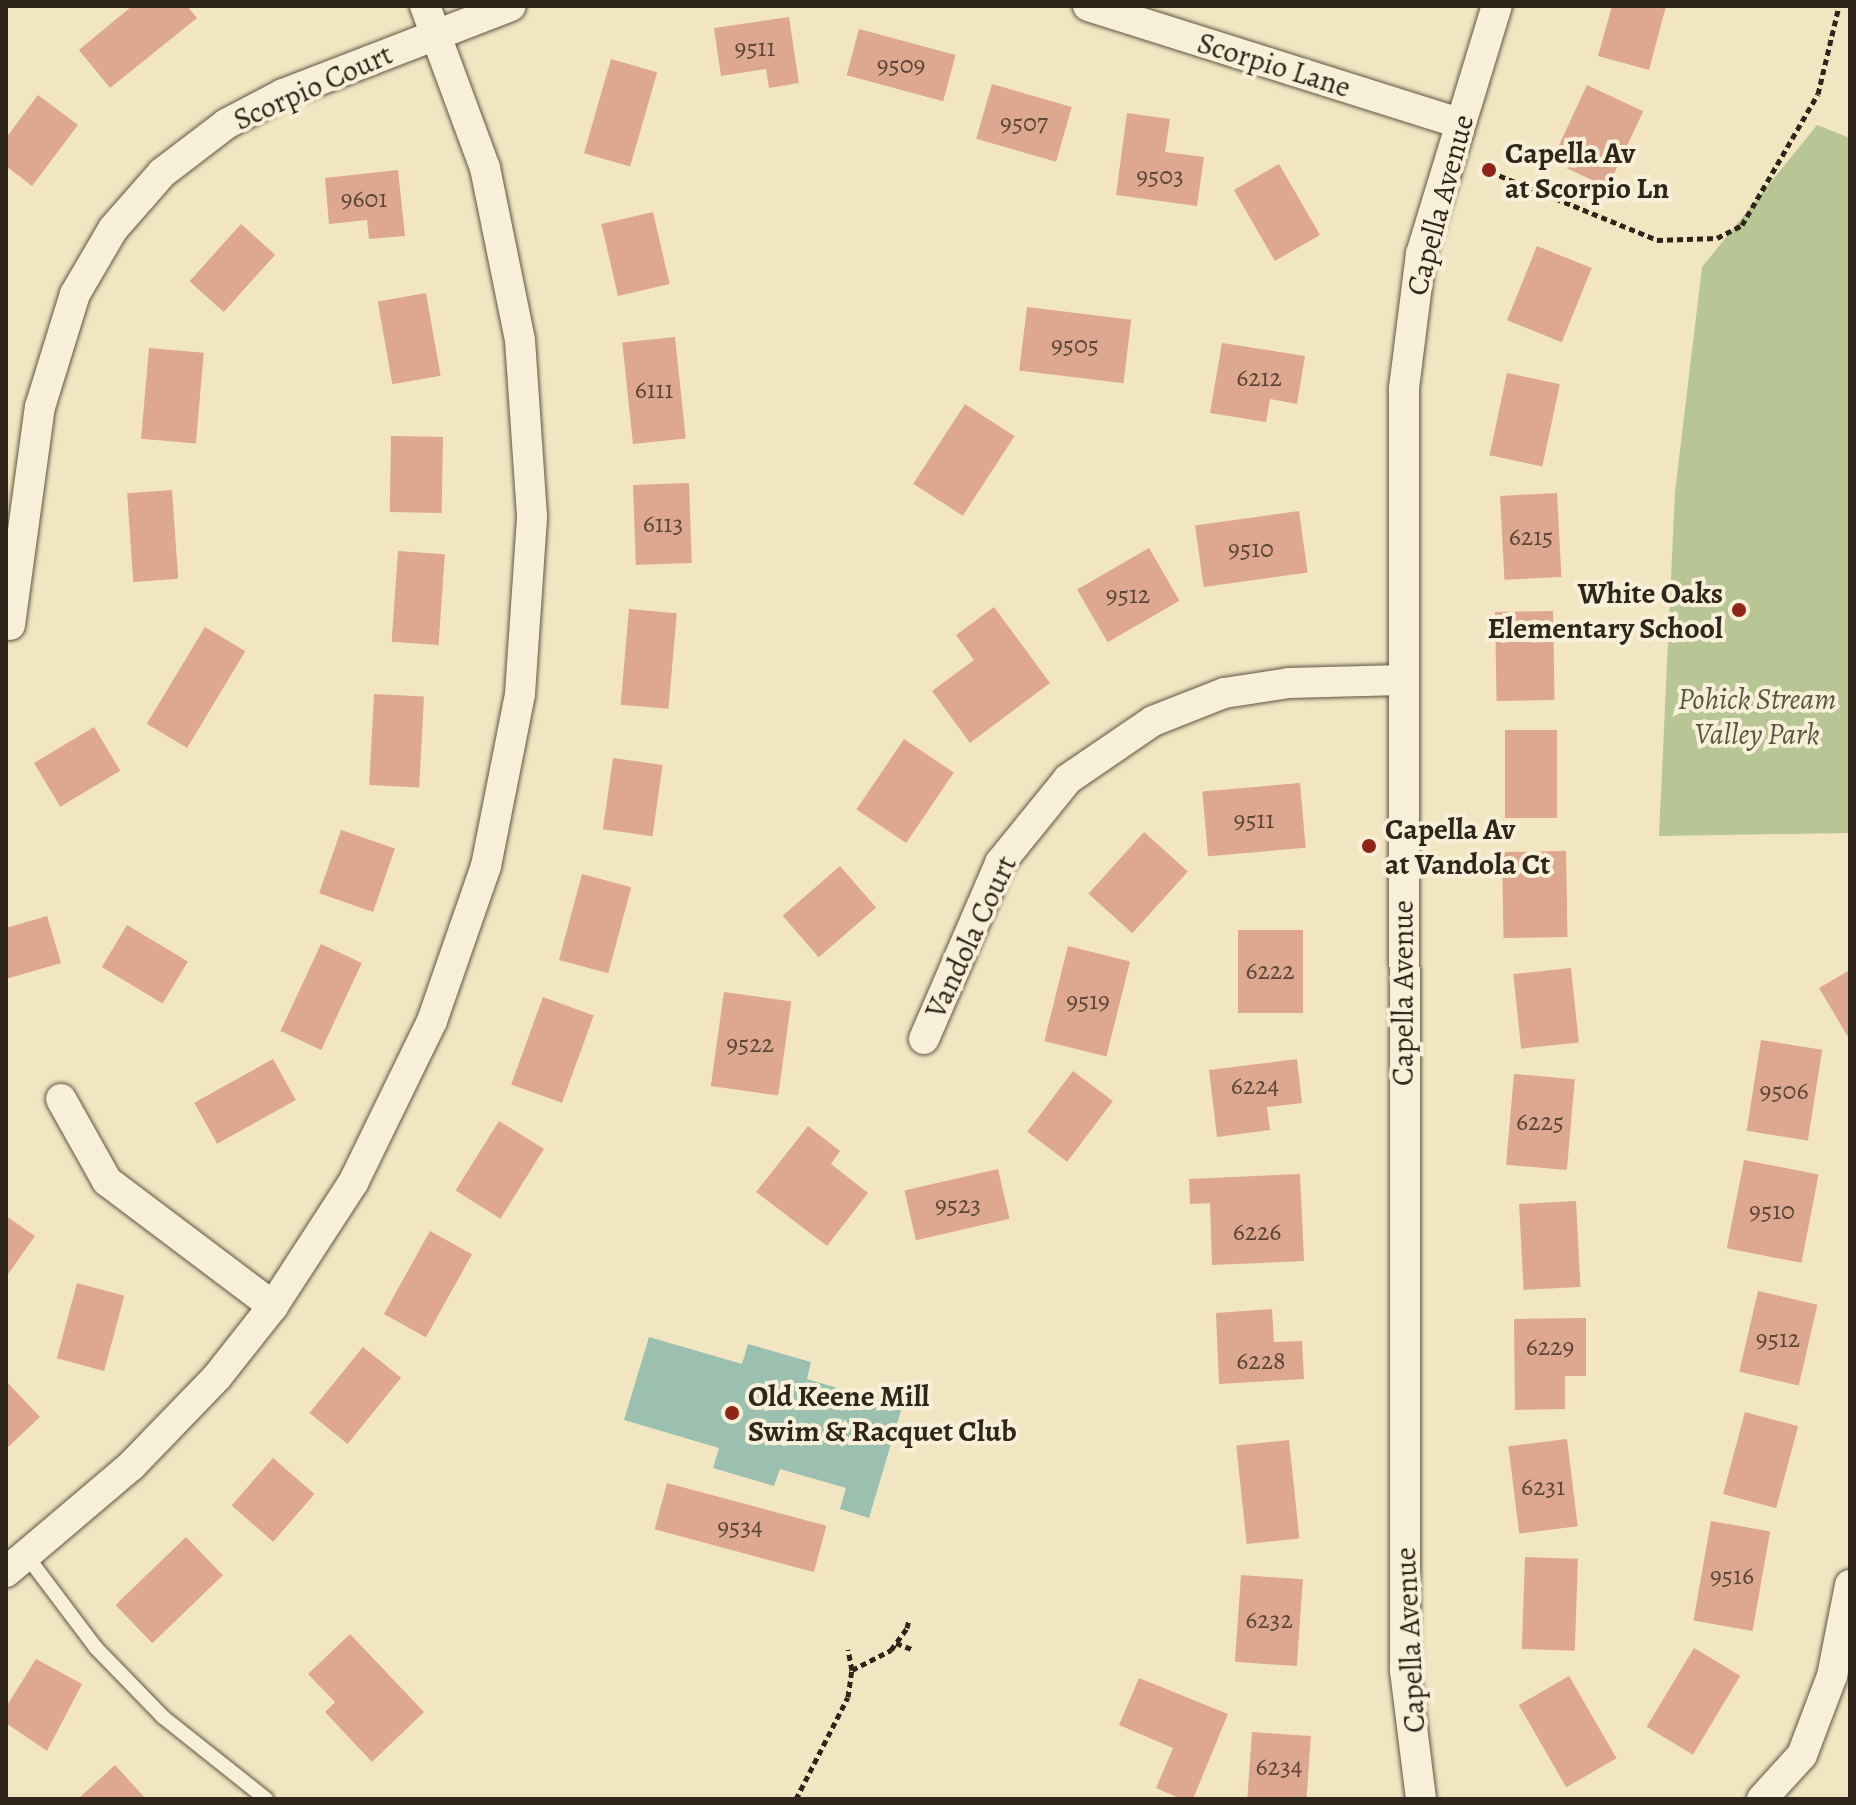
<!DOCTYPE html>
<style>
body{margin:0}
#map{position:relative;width:1856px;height:1805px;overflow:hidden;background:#f2e6c2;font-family:Alegreya,serif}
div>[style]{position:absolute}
.green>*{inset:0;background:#b8c695}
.water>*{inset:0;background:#9bc0b0}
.building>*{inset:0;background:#dea78f;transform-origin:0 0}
.path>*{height:5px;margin-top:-2.5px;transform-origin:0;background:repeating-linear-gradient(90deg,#30251a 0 6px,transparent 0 10px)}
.roads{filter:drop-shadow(0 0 2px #605544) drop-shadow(0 0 2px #605544)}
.service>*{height:14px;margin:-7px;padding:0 7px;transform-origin:7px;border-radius:7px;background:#f7efd7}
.minor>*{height:30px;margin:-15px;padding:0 15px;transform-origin:15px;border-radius:15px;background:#f7efd7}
.dots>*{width:22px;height:22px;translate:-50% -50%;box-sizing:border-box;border:4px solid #f7efd7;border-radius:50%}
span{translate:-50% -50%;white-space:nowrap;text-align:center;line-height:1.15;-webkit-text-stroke:8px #f7efd7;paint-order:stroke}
.number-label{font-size:26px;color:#5c4637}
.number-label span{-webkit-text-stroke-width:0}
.street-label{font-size:30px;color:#30251a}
.poi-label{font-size:30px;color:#30251a;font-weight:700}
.left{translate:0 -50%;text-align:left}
.right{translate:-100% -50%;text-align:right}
.park-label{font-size:30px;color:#59553f;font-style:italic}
.frame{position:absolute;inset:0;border:8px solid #30251a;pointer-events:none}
</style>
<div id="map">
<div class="green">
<i style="clip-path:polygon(1817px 125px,1850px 138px,1850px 833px,1659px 836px,1675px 492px,1702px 267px)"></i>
</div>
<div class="water">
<i style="clip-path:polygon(649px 1337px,742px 1364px,748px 1344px,811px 1362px,807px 1379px,902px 1407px,869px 1518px,840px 1509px,846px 1488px,780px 1469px,774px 1486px,713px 1468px,719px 1448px,624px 1420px)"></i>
</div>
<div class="building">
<i style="clip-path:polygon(132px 6px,187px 6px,197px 18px,110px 88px,79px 50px)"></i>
<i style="clip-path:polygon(1612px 6px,1666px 6px,1649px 70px,1598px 56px)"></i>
<i style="clip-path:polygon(789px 17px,799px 83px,769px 88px,766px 69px,721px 76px,714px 28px)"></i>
<i style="left:859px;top:29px;width:100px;height:48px;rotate:15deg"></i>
<i style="left:611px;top:59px;width:48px;height:98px;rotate:16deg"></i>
<i style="left:992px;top:84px;width:83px;height:57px;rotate:16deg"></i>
<i style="left:1587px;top:85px;width:62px;height:84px;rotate:25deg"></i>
<i style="clip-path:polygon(38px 95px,78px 125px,32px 186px,6px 166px,6px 138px)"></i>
<i style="clip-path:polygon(1127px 113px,1170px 119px,1165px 152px,1204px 157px,1197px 206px,1116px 195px)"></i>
<i style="left:1279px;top:164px;width:82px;height:52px;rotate:60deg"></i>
<i style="clip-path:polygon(398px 170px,405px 236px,369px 239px,367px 220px,329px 224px,325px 178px)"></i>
<i style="left:653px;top:212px;width:74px;height:53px;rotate:77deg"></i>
<i style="left:241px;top:224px;width:46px;height:77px;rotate:42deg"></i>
<i style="left:1537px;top:246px;width:59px;height:80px;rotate:22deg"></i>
<i style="left:426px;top:293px;width:84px;height:49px;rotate:80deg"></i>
<i style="left:1027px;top:307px;width:105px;height:64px;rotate:7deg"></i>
<i style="left:675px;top:337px;width:102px;height:53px;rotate:84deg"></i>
<i style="clip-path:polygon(1222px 343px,1305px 356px,1297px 404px,1270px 399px,1266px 422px,1210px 413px)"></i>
<i style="left:149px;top:348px;width:55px;height:91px;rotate:5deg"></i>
<i style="left:1507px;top:373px;width:54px;height:84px;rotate:12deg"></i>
<i style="left:965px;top:404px;width:59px;height:95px;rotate:33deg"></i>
<i style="left:391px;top:436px;width:52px;height:76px;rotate:1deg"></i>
<i style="left:689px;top:483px;width:80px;height:56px;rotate:88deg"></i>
<i style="left:172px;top:490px;width:89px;height:45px;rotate:86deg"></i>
<i style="left:1557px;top:493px;width:84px;height:57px;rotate:87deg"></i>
<i style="left:1299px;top:511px;width:62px;height:105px;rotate:82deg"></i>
<i style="left:1149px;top:548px;width:61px;height:83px;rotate:60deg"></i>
<i style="left:398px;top:551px;width:47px;height:91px;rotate:4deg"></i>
<i style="clip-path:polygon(994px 607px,1050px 683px,970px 743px,932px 691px,974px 660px,956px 635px)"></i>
<i style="left:629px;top:609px;width:48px;height:96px;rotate:5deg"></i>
<i style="left:1553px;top:611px;width:89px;height:58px;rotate:89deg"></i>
<i style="left:205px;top:627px;width:47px;height:113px;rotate:31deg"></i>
<i style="left:374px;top:694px;width:50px;height:91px;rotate:3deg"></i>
<i style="left:94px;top:727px;width:51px;height:70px;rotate:59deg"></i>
<i style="left:1505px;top:730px;width:52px;height:88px"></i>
<i style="left:904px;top:739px;width:60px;height:85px;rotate:34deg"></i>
<i style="left:613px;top:758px;width:50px;height:72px;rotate:8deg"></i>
<i style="left:1300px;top:783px;width:65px;height:98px;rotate:85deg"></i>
<i style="left:341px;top:830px;width:57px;height:67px;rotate:19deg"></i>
<i style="left:1144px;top:832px;width:59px;height:83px;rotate:42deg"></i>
<i style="left:1566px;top:851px;width:86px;height:64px;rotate:89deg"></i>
<i style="left:840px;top:866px;width:55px;height:76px;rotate:49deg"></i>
<i style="left:582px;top:874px;width:51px;height:89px;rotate:15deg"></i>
<i style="clip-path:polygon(47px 916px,61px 963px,6px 979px,6px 928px)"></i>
<i style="left:127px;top:925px;width:71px;height:49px;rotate:31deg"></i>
<i style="left:1238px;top:930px;width:65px;height:83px"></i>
<i style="left:321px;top:944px;width:45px;height:96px;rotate:25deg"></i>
<i style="left:1068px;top:946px;width:64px;height:98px;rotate:14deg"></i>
<i style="left:1571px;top:968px;width:75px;height:58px;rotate:84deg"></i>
<i style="clip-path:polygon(1850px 970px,1850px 1035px,1848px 1037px,1819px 988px)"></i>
<i style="left:724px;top:992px;width:68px;height:95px;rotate:8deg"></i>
<i style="left:543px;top:997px;width:54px;height:93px;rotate:20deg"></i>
<i style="left:1761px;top:1040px;width:62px;height:92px;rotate:9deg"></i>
<i style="left:273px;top:1059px;width:47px;height:90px;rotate:61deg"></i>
<i style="clip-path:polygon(1297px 1059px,1302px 1103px,1267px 1107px,1270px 1130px,1217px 1137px,1209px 1070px)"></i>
<i style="left:1073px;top:1071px;width:50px;height:76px;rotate:37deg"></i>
<i style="left:1514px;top:1074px;width:61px;height:91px;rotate:5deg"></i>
<i style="left:499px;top:1121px;width:53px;height:82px;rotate:32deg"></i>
<i style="clip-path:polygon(808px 1126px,840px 1151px,831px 1164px,868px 1193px,827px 1246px,756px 1192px)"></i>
<i style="left:1744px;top:1160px;width:76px;height:90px;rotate:11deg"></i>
<i style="left:998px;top:1169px;width:51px;height:96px;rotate:77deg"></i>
<i style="clip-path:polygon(1300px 1174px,1304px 1261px,1212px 1265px,1210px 1203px,1190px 1204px,1189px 1179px)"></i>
<i style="left:1576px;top:1201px;width:86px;height:57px;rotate:87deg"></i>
<i style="clip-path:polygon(6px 1216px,35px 1236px,6px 1277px)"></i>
<i style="left:430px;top:1231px;width:48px;height:95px;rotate:29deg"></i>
<i style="left:77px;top:1283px;width:49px;height:78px;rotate:15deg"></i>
<i style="left:1758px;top:1291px;width:61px;height:83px;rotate:13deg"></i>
<i style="clip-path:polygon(1272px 1309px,1274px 1342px,1302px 1341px,1304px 1379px,1219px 1384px,1216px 1313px)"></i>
<i style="clip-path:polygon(1586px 1318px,1586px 1376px,1565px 1376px,1565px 1409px,1515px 1410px,1514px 1319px)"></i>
<i style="left:363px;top:1347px;width:49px;height:85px;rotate:39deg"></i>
<i style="clip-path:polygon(6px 1381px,40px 1417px,6px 1449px)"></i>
<i style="left:1745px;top:1412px;width:55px;height:85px;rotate:15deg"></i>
<i style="left:1567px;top:1439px;width:88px;height:59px;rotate:83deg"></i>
<i style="left:1289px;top:1440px;width:99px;height:53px;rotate:84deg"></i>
<i style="left:273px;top:1458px;width:55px;height:63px;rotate:41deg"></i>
<i style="left:667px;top:1483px;width:165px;height:48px;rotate:15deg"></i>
<i style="left:1711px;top:1521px;width:60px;height:101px;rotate:10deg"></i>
<i style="left:186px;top:1537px;width:53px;height:98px;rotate:46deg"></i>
<i style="left:1525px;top:1557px;width:53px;height:92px;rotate:2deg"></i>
<i style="left:1241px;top:1575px;width:62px;height:87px;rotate:4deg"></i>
<i style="clip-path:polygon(350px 1634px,424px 1712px,372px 1762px,325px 1712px,335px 1702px,308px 1674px)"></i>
<i style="left:1694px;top:1648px;width:54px;height:92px;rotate:31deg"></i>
<i style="clip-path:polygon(36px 1659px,82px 1684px,47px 1751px,6px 1723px,6px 1707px)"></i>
<i style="left:1569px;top:1676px;width:95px;height:58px;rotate:60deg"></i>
<i style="clip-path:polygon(1139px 1678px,1228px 1714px,1193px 1799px,1181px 1799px,1156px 1788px,1173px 1748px,1119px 1725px)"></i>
<i style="left:1252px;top:1732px;width:59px;height:67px;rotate:4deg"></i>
<i style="clip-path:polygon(115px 1765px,146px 1799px,78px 1799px)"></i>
</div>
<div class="path">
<i style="left:1481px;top:168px;width:190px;rotate:22.2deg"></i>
<i style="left:1657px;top:240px;width:60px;rotate:-1.9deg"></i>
<i style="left:1717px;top:238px;width:28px;rotate:-27deg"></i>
<i style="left:1742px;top:225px;width:151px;rotate:-59.9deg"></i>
<i style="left:1818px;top:94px;width:90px;rotate:-76.6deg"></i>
<i style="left:896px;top:1643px;width:17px;rotate:21deg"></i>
<i style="left:852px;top:1670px;width:44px;rotate:-27.1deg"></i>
<i style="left:891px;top:1650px;width:27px;rotate:-54deg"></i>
<i style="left:907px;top:1628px;width:9px;rotate:-77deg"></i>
<i style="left:796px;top:1799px;width:114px;rotate:-63deg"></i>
<i style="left:848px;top:1697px;width:27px;rotate:-82deg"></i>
<i style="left:852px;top:1670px;width:21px;rotate:-101deg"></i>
</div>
<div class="roads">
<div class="service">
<i style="left:26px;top:1555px;width:116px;rotate:53deg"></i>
<i style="left:96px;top:1648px;width:96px;rotate:45.8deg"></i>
<i style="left:163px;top:1717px;width:132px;rotate:38.5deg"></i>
</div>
<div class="minor">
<i style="left:1088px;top:6px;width:390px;rotate:17.5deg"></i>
<i style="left:10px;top:625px;width:220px;rotate:-82.2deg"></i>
<i style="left:40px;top:407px;width:118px;rotate:-72.8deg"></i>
<i style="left:75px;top:294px;width:75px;rotate:-59.7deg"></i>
<i style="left:113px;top:229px;width:74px;rotate:-48.8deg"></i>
<i style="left:162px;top:173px;width:81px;rotate:-37.4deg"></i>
<i style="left:226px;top:124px;width:64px;rotate:-27.8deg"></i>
<i style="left:283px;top:94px;width:244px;rotate:-21.1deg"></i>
<i style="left:924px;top:1039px;width:192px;rotate:-66.6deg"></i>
<i style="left:1000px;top:863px;width:108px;rotate:-51deg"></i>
<i style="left:1068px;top:779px;width:103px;rotate:-34.3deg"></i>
<i style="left:1153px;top:721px;width:76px;rotate:-21.5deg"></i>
<i style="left:1224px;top:693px;width:66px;rotate:-8.7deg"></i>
<i style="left:1289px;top:683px;width:113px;rotate:-1.5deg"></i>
<i style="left:61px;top:1099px;width:94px;rotate:60.7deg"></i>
<i style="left:107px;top:1181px;width:208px;rotate:37deg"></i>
<i style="left:6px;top:1572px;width:164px;rotate:-40.3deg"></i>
<i style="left:131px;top:1466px;width:124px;rotate:-46deg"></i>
<i style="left:217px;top:1377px;width:90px;rotate:-51.7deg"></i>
<i style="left:273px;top:1306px;width:147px;rotate:-57deg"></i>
<i style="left:353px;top:1183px;width:180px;rotate:-64deg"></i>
<i style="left:432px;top:1021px;width:164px;rotate:-70.8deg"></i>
<i style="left:486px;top:866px;width:175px;rotate:-78.8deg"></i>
<i style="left:520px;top:694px;width:178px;rotate:-86.1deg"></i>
<i style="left:532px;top:516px;width:176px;rotate:-93.9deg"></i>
<i style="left:520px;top:340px;width:176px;rotate:-101.5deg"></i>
<i style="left:485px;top:168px;width:173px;rotate:-110.3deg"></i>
<i style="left:1421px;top:1799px;width:130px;rotate:-97.1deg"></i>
<i style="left:1405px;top:1670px;width:1282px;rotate:-90.04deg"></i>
<i style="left:1404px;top:388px;width:135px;rotate:-82.8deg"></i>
<i style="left:1421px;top:254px;width:259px;rotate:-73deg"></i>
<i style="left:1762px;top:1799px;width:59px;rotate:-47.7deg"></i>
<i style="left:1802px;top:1755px;width:85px;rotate:-69.2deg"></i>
<i style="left:1832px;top:1676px;width:93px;rotate:-78.8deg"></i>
</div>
</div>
<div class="dots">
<i style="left:1489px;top:170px;background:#8f2418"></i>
<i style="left:1739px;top:610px;background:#8f2418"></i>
<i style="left:1369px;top:846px;background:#8f2418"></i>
<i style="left:732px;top:1413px;background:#8f2418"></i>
</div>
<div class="number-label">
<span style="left:755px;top:48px">9511</span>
<span style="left:901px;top:65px">9509</span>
<span style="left:1024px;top:123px">9507</span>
<span style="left:1160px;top:176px">9503</span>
<span style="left:364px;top:199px">9601</span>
<span style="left:1075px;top:345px">9505</span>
<span style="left:1259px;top:378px">6212</span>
<span style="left:654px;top:390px">6111</span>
<span style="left:663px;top:524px">6113</span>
<span style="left:1531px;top:537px">6215</span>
<span style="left:1251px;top:549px">9510</span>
<span style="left:1128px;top:595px">9512</span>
<span style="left:1254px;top:820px">9511</span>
<span style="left:1270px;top:971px">6222</span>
<span style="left:1088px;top:1001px">9519</span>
<span style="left:750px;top:1044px">9522</span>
<span style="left:1255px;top:1086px">6224</span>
<span style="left:1784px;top:1091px">9506</span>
<span style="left:1540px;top:1122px">6225</span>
<span style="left:958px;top:1205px">9523</span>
<span style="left:1772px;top:1211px">9510</span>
<span style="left:1257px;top:1232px">6226</span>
<span style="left:1778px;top:1339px">9512</span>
<span style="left:1550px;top:1347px">6229</span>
<span style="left:1261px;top:1361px">6228</span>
<span style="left:1543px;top:1487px">6231</span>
<span style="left:740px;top:1527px">9534</span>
<span style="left:1732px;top:1576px">9516</span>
<span style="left:1269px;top:1620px">6232</span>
<span style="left:1279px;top:1767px">6234</span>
</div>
<div class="street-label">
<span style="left:1274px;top:65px;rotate:17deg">Scorpio Lane</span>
<span style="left:313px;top:87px;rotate:-24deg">Scorpio Court</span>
<span style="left:1440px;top:205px;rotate:-75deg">Capella Avenue</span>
<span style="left:971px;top:937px;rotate:-65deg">Vandola Court</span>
<span style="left:1403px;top:993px;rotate:-90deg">Capella Avenue</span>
<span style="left:1410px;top:1640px;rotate:-93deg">Capella Avenue</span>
</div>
<div class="poi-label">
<span class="left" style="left:1505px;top:170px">Capella Av<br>at Scorpio Ln</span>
<span class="right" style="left:1723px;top:610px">White Oaks<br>Elementary School</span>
<span class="left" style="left:1385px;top:846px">Capella Av<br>at Vandola Ct</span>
<span class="left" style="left:748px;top:1413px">Old Keene Mill<br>Swim &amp; Racquet Club</span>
</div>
<div class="park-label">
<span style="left:1757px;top:716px">Pohick Stream<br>Valley Park</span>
</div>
<div class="frame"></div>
</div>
